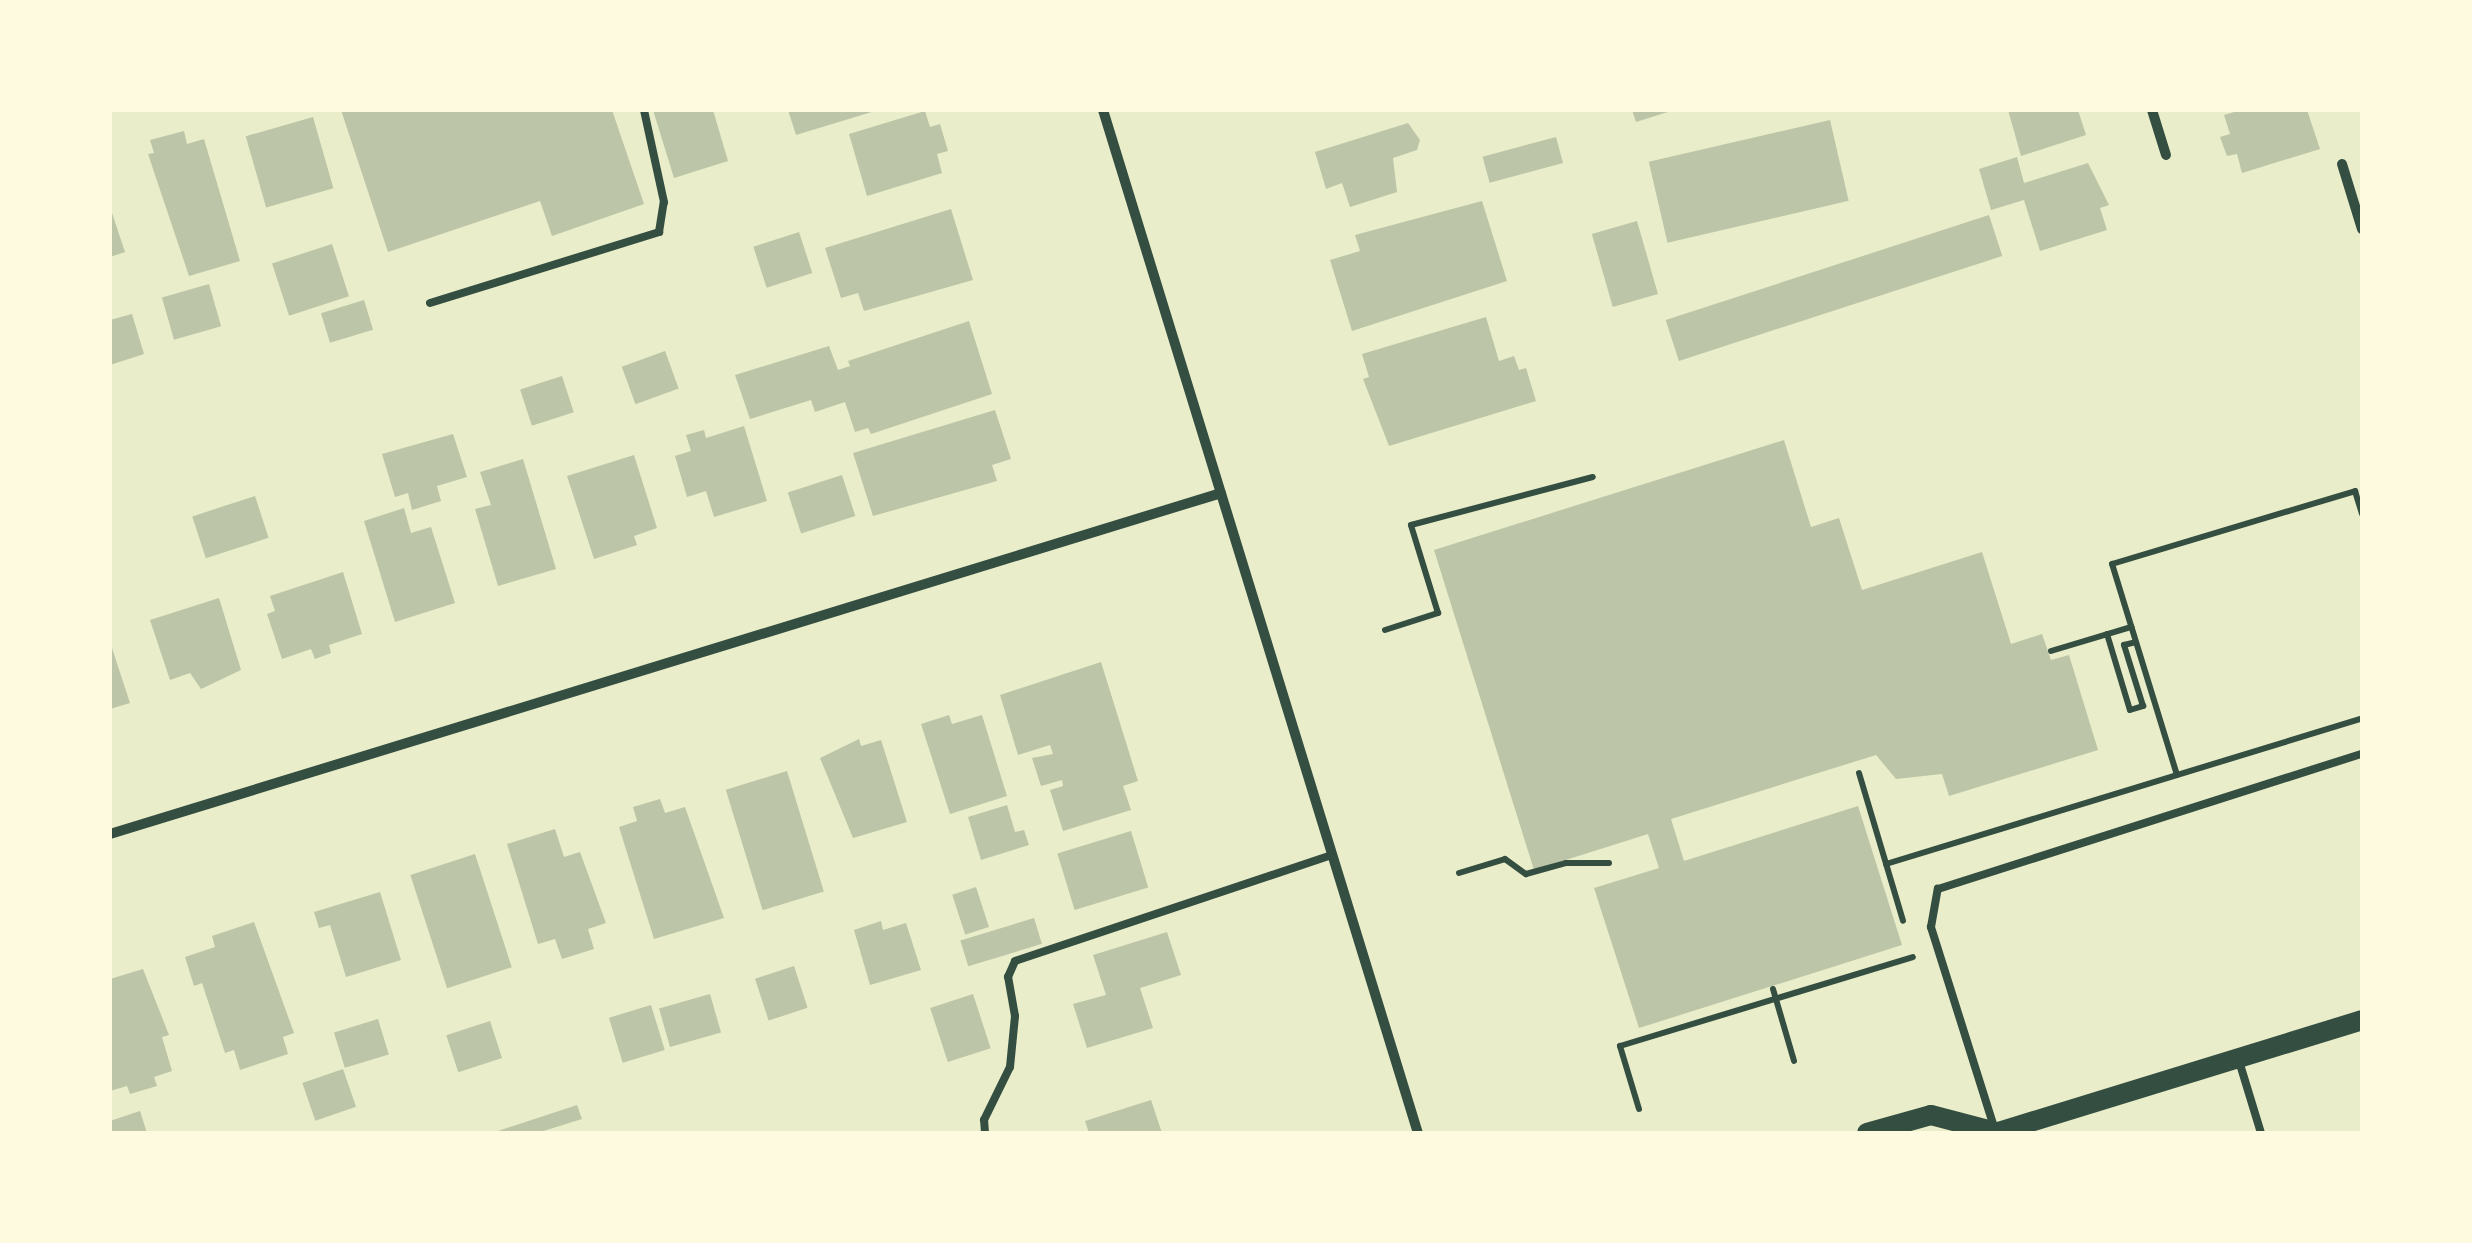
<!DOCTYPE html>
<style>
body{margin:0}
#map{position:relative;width:2472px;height:1243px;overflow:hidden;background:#e9edc9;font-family:"Nunito Sans",sans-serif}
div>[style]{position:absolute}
.building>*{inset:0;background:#bcc5a7;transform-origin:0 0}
.path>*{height:6px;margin:-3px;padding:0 3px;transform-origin:3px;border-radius:3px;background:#344e41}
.service>*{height:8px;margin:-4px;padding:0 4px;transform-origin:4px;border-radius:4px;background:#344e41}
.minor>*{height:10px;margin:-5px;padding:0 5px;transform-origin:5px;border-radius:5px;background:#344e41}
.secondary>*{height:20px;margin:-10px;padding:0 10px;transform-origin:10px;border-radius:10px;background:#344e41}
span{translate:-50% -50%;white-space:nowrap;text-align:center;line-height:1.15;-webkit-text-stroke:9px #fefae0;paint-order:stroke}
.frame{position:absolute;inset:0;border:112px solid #fefae0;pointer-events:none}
</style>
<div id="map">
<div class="building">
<i style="clip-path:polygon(341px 110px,612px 110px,644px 204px,552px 236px,540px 201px,388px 252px)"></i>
<i style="clip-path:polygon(653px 110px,713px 110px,728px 161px,674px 178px)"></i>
<i style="clip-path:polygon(788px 110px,875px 110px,875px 111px,796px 135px)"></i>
<i style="clip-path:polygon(1632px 110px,1671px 110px,1671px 111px,1636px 122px)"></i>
<i style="clip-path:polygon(2008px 110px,2078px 110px,2086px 135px,2021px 156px)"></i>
<i style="clip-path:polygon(2241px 110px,2307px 110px,2320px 149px,2242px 173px,2237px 154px,2227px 156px,2220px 137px,2230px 134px,2224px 115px)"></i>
<i style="clip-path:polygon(925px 111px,930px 127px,940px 124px,948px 151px,937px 154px,942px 173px,867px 196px,849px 134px)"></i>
<i style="left:313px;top:117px;width:74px;height:70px;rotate:74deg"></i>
<i style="left:1830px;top:120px;width:83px;height:186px;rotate:77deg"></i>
<i style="clip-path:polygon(1408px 123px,1420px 140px,1417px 150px,1393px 158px,1397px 192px,1350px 207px,1342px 183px,1326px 189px,1315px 152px)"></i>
<i style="clip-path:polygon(184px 131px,187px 144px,204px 139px,240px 261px,189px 276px,148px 154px,154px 153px,150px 140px)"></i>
<i style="left:1556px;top:137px;width:27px;height:76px;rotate:75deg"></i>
<i style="clip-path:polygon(2017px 157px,2024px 183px,2088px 163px,2109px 205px,2100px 208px,2107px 230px,2040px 251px,2024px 200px,1991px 210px,1979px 169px)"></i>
<i style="clip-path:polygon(1482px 201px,1507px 281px,1352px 331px,1330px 260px,1360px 251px,1355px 235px)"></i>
<i style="clip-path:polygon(110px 207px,125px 252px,110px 257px)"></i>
<i style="clip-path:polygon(951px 209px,973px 280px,864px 311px,858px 293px,841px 298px,825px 248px)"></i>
<i style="left:1989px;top:215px;width:43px;height:340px;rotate:72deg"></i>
<i style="left:1637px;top:221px;width:76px;height:47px;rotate:74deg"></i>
<i style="left:799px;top:232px;width:43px;height:48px;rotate:72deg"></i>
<i style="left:332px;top:244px;width:55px;height:63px;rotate:72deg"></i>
<i style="left:209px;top:284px;width:44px;height:49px;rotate:74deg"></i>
<i style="left:364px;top:300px;width:31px;height:45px;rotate:73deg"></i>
<i style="clip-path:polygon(132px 314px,144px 354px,110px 365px,110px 320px)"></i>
<i style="clip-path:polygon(1486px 317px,1499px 361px,1514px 356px,1519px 370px,1526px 368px,1536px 401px,1389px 446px,1363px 379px,1369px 377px,1362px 354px)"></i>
<i style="clip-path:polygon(969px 321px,992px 394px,871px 434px,868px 428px,855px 432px,845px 402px,815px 412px,811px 400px,750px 419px,735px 375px,829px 346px,838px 370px,850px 366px,848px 361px)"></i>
<i style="left:665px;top:351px;width:40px;height:46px;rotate:70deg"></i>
<i style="left:562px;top:376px;width:38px;height:44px;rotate:72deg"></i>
<i style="clip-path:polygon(995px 410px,1011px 459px,992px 465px,997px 481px,873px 516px,853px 453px)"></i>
<i style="clip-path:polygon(744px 426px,767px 501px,714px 517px,706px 491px,687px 497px,675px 456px,691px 451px,686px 435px,704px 430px,706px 438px)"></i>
<i style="clip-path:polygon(453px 434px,467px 477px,437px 486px,441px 501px,412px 510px,408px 493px,395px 497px,382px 454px)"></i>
<i style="clip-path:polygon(1784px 440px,1811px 527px,1839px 518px,1862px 590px,1982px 552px,2011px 644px,2042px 634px,2051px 660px,2069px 655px,2098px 750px,1949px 796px,1942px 774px,1896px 779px,1876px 755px,1671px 819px,1684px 861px,1858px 806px,1902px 945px,1639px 1028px,1594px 888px,1659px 868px,1648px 834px,1534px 870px,1434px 550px)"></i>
<i style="clip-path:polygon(634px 455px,657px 528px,634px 536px,637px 545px,594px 559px,567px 476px)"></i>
<i style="clip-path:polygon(523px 459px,556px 569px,498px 586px,475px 509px,491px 505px,480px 472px)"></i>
<i style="left:842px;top:475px;width:43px;height:57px;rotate:72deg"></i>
<i style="left:255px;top:496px;width:44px;height:66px;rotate:72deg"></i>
<i style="clip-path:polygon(404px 508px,411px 533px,431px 527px,455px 603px,395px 622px,364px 521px)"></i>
<i style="clip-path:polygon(343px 572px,362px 634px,329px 645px,331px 653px,315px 659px,311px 649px,282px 659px,267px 614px,275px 611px,270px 596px)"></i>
<i style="clip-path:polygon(219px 598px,241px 670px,201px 689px,190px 673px,170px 680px,150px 620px)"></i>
<i style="clip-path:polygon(110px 642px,130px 703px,110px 709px)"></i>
<i style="clip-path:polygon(1101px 662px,1138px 781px,1123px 786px,1131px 810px,1063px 831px,1050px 790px,1063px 786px,1062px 780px,1041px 786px,1032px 758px,1053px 754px,1050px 745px,1018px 755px,1000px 695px)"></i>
<i style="clip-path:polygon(949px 715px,952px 724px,982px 715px,1007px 796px,950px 814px,921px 724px)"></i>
<i style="clip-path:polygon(859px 739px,861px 746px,881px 740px,907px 822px,853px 838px,820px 758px)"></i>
<i style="left:787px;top:771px;width:126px;height:64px;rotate:73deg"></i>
<i style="clip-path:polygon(660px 799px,665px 813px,685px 807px,724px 918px,654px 939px,619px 827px,637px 821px,633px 807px)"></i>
<i style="clip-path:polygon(1007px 805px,1015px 832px,1024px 830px,1029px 845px,981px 860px,968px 817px)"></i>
<i style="clip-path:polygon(555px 829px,564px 857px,580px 852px,606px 923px,588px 929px,594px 949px,562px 959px,555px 939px,538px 944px,507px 844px)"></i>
<i style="left:1131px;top:831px;width:59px;height:77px;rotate:73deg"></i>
<i style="left:475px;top:854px;width:119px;height:68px;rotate:72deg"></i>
<i style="left:976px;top:887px;width:42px;height:25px;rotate:72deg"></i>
<i style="clip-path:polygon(380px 892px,401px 960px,346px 977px,330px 925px,319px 928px,314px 912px)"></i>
<i style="left:1034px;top:918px;width:27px;height:77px;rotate:73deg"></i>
<i style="clip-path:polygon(881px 921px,883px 930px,906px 923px,921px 970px,870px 985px,854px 930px)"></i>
<i style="clip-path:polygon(254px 922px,294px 1033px,283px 1037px,288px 1054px,240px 1070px,234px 1050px,225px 1053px,202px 983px,194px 986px,185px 957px,215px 947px,212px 936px)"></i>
<i style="clip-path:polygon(1167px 932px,1181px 975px,1140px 988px,1153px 1028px,1087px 1048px,1073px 1004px,1106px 995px,1093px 955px)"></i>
<i style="left:794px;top:966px;width:44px;height:41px;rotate:72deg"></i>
<i style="clip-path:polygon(143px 969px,169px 1035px,162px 1037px,172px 1071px,154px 1077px,157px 1086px,130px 1094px,127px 1086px,110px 1091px,110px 979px)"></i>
<i style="left:710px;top:994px;width:40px;height:53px;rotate:74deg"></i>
<i style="left:973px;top:994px;width:57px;height:45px;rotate:72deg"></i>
<i style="left:651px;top:1005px;width:47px;height:44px;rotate:73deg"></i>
<i style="left:378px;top:1019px;width:37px;height:46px;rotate:73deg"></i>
<i style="left:490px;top:1021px;width:39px;height:46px;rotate:72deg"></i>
<i style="left:343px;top:1069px;width:40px;height:43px;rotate:71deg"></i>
<i style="clip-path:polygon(1151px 1100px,1162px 1133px,1089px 1133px,1085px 1121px)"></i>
<i style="clip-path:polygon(577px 1105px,582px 1119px,537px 1133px,492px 1133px)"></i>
<i style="clip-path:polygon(140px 1111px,147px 1133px,110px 1133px,110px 1121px)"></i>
</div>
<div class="path">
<i style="left:1385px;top:630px;width:56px;rotate:-17.8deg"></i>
<i style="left:1438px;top:613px;width:92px;rotate:-107.1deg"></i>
<i style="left:1411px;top:525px;width:188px;rotate:-14.8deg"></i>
<i style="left:2107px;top:634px;width:79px;rotate:73.2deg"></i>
<i style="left:2130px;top:710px;width:14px;rotate:-17deg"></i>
<i style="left:2143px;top:706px;width:64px;rotate:-107.3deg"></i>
<i style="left:2124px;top:645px;width:12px;rotate:-14deg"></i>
<i style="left:2051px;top:651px;width:84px;rotate:-16.7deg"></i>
<i style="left:1859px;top:773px;width:154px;rotate:73.4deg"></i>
<i style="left:2177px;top:775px;width:221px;rotate:-107.1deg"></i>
<i style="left:2112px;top:564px;width:254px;rotate:-16.7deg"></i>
<i style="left:2355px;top:491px;width:24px;rotate:73deg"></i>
<i style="left:1886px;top:864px;width:497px;rotate:-17deg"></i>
<i style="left:1459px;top:873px;width:48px;rotate:-16.9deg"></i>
<i style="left:1505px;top:859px;width:26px;rotate:36deg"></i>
<i style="left:1526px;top:874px;width:41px;rotate:-15.4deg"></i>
<i style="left:1566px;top:863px;width:43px"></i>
<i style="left:1773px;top:989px;width:75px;rotate:73.7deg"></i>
<i style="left:1639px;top:1109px;width:66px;rotate:-106.8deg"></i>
<i style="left:1620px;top:1046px;width:306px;rotate:-16.9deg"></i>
</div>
<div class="service">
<i style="left:430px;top:303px;width:240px;rotate:-17.2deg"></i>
<i style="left:659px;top:232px;width:30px;rotate:-81deg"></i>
<i style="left:664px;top:202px;width:94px;rotate:-102.3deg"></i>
<i style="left:2239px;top:1061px;width:75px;rotate:73deg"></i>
<i style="left:1994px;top:1127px;width:210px;rotate:-107.5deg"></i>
<i style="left:1931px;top:927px;width:39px;rotate:-80deg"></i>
<i style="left:1938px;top:889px;width:445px;rotate:-17.7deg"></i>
<i style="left:985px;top:1133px;width:13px;rotate:-94deg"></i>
<i style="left:984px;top:1120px;width:59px;rotate:-63.9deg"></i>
<i style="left:1010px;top:1067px;width:51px;rotate:-84.4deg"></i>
<i style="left:1015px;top:1016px;width:40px;rotate:-100deg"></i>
<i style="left:1008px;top:977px;width:17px;rotate:-66deg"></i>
<i style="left:1015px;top:961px;width:334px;rotate:-18.5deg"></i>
</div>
<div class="minor">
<i style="left:1103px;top:110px;width:1070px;rotate:72.89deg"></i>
<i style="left:2152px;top:110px;width:47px;rotate:72.7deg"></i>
<i style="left:2342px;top:164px;width:68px;rotate:72.9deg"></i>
<i style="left:110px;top:834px;width:1162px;rotate:-17.06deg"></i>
</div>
<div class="secondary">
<i style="left:1867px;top:1133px;width:66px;rotate:-15.7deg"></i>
<i style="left:1931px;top:1115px;width:67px;rotate:14.7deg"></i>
<i style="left:1995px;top:1133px;width:384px;rotate:-17.1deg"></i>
</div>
<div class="frame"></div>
</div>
